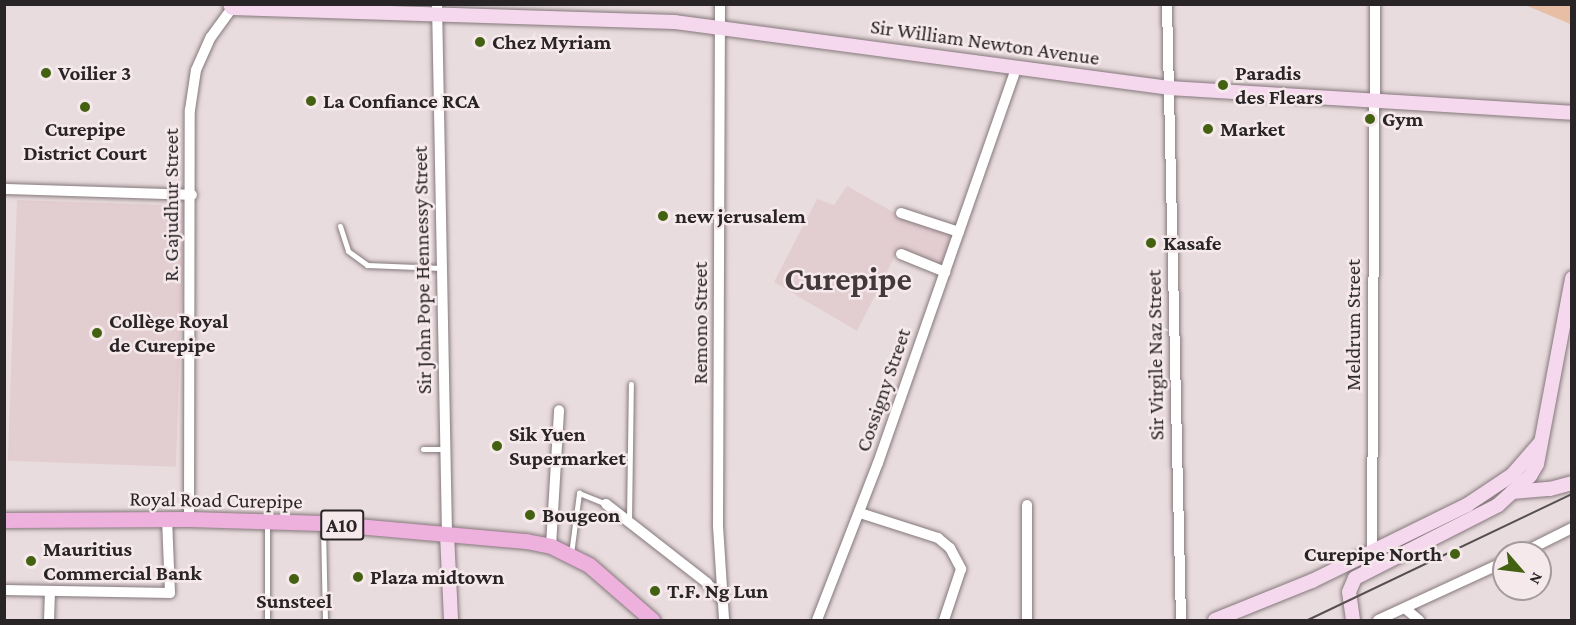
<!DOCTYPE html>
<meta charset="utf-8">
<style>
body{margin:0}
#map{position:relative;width:1576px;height:625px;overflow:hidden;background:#e9dcde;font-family:"Crimson Pro",serif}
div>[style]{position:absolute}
.built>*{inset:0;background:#e2cdd1;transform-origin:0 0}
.green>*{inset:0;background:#e8bea5}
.roads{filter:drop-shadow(0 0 2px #84787b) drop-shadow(0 0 2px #84787b)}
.lane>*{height:5px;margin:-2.5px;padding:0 2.5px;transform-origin:2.5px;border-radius:2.5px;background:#fff}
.street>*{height:10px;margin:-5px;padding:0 5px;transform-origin:5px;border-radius:5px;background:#fff}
.secondary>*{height:14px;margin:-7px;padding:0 7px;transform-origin:7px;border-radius:7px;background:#f6d8ee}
.primary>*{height:15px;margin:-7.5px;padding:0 7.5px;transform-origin:7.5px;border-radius:7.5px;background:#eeb0dd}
.tram>*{height:1.5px;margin:-0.75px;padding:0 0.75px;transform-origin:0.75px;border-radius:0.75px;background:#554f50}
.dots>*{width:16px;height:16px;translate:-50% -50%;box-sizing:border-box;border:3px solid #f6e9ec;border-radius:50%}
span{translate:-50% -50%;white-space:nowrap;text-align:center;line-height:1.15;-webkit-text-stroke:5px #f6e9ec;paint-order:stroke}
.shield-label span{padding:2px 4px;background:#f6e9ec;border:2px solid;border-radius:4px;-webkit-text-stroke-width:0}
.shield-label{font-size:20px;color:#292526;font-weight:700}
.poi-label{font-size:21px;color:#292526;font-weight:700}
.left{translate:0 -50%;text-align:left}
.right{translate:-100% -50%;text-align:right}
.street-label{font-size:21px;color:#292526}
.town-label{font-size:33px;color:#43393c;font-weight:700}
.frame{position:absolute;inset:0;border:6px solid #292526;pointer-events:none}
.north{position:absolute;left:1492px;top:541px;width:60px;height:60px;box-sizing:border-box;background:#f6e9ec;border:2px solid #a49b9d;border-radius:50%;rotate:118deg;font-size:16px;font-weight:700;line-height:24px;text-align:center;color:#292526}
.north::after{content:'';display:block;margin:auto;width:21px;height:27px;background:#446112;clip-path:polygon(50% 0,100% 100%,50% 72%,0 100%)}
</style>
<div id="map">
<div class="built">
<i style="clip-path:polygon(847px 186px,902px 217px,954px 235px,943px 268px,898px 250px,857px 331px,774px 282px,817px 199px,834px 205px)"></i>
<i style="left:17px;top:200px;width:168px;height:261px;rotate:2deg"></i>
</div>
<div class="green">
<i style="clip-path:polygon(1525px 5px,1571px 5px,1571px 25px,1568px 23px)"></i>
</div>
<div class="roads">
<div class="lane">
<i style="left:340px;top:226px;width:26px;rotate:72deg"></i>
<i style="left:348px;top:251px;width:24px;rotate:36deg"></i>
<i style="left:367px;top:265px;width:74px;rotate:2.3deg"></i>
<i style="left:423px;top:449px;width:22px"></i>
<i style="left:629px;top:521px;width:137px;rotate:-89.2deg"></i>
<i style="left:323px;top:526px;width:94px;rotate:88.8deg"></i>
<i style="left:571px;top:554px;width:62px;rotate:-82.5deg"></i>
<i style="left:579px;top:493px;width:29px;rotate:22deg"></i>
<i style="left:267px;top:620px;width:97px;rotate:-90deg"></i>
</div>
<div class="street">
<i style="left:437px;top:4px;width:530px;rotate:88.92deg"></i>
<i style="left:720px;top:4px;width:522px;rotate:90.22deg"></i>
<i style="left:718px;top:526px;width:94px;rotate:86.3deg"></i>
<i style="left:1167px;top:4px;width:616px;rotate:88.7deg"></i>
<i style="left:4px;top:189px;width:188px;rotate:1.8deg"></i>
<i style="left:901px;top:213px;width:61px;rotate:18.1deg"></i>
<i style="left:901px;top:254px;width:48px;rotate:22.2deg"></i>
<i style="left:606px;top:504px;width:128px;rotate:38deg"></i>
<i style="left:707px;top:583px;width:24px;rotate:48deg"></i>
<i style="left:1027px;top:505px;width:115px;rotate:90deg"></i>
<i style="left:860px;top:513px;width:82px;rotate:17.8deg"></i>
<i style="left:938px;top:538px;width:16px;rotate:40deg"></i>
<i style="left:950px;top:548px;width:24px;rotate:62deg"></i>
<i style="left:961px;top:569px;width:54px;rotate:108.4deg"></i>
<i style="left:189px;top:519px;width:409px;rotate:-89.9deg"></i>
<i style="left:190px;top:110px;width:40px;rotate:-81.5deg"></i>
<i style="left:196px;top:70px;width:36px;rotate:-66deg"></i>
<i style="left:211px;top:37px;width:36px;rotate:-54deg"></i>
<i style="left:551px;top:546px;width:136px;rotate:-86.6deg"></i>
<i style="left:1372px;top:549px;width:545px;rotate:-89.68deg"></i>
<i style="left:1522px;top:553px;width:56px;rotate:-26.6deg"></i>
<i style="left:4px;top:590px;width:166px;rotate:1deg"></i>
<i style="left:170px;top:593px;width:74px;rotate:-92.3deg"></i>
<i style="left:1407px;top:610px;width:16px;rotate:40deg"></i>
<i style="left:49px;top:620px;width:29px;rotate:-88deg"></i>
<i style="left:817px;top:620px;width:168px;rotate:-68.8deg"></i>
<i style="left:878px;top:463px;width:417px;rotate:-70.7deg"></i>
<i style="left:1378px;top:620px;width:139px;rotate:-24.7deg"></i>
</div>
<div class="secondary">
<i style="left:230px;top:4px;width:4px;rotate:63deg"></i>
<i style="left:232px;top:8px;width:443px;rotate:1.8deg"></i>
<i style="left:675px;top:22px;width:497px;rotate:7.6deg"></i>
<i style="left:1168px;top:88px;width:405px;rotate:3.5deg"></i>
<i style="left:1512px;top:492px;width:38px;rotate:-5deg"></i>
<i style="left:1550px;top:489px;width:23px;rotate:-15deg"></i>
<i style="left:447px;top:534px;width:86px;rotate:87.3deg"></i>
<i style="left:1215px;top:620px;width:105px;rotate:-21.9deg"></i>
<i style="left:1312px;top:581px;width:173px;rotate:-26.1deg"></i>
<i style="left:1467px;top:505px;width:54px;rotate:-33.7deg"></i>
<i style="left:1512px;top:475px;width:43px;rotate:-48.8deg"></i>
<i style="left:1353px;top:620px;width:28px;rotate:-98deg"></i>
<i style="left:1349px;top:592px;width:15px;rotate:-67deg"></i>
<i style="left:1355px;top:578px;width:161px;rotate:-27deg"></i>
<i style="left:1498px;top:505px;width:43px;rotate:-42.2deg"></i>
<i style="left:1530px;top:476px;width:14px;rotate:-60deg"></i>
<i style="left:1537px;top:464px;width:189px;rotate:-79.3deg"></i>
</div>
<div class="primary">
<i style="left:4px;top:520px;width:185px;rotate:-0.3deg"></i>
<i style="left:189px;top:519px;width:134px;rotate:1.7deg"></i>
<i style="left:323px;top:523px;width:204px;rotate:5.1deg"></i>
<i style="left:526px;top:541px;width:25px;rotate:11deg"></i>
<i style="left:551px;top:546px;width:42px;rotate:26.6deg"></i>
<i style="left:589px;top:565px;width:84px;rotate:41.1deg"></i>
</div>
</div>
<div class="tram">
<i style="left:1308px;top:620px;width:293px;rotate:-25.5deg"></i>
</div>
<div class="dots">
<i style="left:480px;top:42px;background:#446112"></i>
<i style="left:46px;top:73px;background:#446112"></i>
<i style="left:1223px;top:85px;background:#446112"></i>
<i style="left:311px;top:101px;background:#446112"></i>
<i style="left:85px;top:107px;background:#446112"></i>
<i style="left:1370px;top:119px;background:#446112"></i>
<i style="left:1208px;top:129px;background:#446112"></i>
<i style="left:663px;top:216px;background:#446112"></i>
<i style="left:1151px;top:243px;background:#446112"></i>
<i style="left:97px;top:333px;background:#446112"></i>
<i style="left:497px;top:446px;background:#446112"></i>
<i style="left:530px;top:515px;background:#446112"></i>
<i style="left:1455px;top:554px;background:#446112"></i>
<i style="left:31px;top:561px;background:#446112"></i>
<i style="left:358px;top:577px;background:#446112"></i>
<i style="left:294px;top:579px;background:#446112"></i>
<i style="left:655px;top:591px;background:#446112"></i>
</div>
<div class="shield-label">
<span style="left:342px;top:525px">A10</span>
</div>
<div class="poi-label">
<span class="left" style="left:492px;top:42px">Chez Myriam</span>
<span class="left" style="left:58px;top:73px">Voilier 3</span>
<span class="left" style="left:1235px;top:85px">Paradis<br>des Flears</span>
<span class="left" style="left:323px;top:101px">La Confiance RCA</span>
<span class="left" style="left:1382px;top:119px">Gym</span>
<span style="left:85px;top:141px">Curepipe<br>District Court</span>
<span class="left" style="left:1220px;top:129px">Market</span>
<span class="left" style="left:675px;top:216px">new jerusalem</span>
<span class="left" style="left:1163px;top:243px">Kasafe</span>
<span class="left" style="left:109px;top:333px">Collège Royal<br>de Curepipe</span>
<span class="left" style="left:509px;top:446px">Sik Yuen<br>Supermarket</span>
<span class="left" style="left:542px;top:515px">Bougeon</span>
<span class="left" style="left:43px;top:561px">Mauritius<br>Commercial Bank</span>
<span class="right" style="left:1442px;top:554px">Curepipe North</span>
<span class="left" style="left:370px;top:577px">Plaza midtown</span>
<span class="left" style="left:667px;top:591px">T.F. Ng Lun</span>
<span style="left:294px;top:601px">Sunsteel</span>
</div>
<div class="street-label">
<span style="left:985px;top:42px;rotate:8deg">Sir William Newton Avenue</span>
<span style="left:171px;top:205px;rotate:-90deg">R. Gajudhur Street</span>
<span style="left:422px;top:270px;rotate:-91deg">Sir John Pope Hennessy Street</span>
<span style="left:700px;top:323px;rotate:-90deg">Remono Street</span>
<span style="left:1353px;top:325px;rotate:-90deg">Meldrum Street</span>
<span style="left:1155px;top:355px;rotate:-91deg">Sir Virgile Naz Street</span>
<span style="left:883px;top:390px;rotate:-71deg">Cossigny Street</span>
<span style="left:216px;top:500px;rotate:1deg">Royal Road Curepipe</span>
</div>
<div class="town-label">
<span style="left:848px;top:279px">Curepipe</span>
</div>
<div class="frame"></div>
<div class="north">N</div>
</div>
